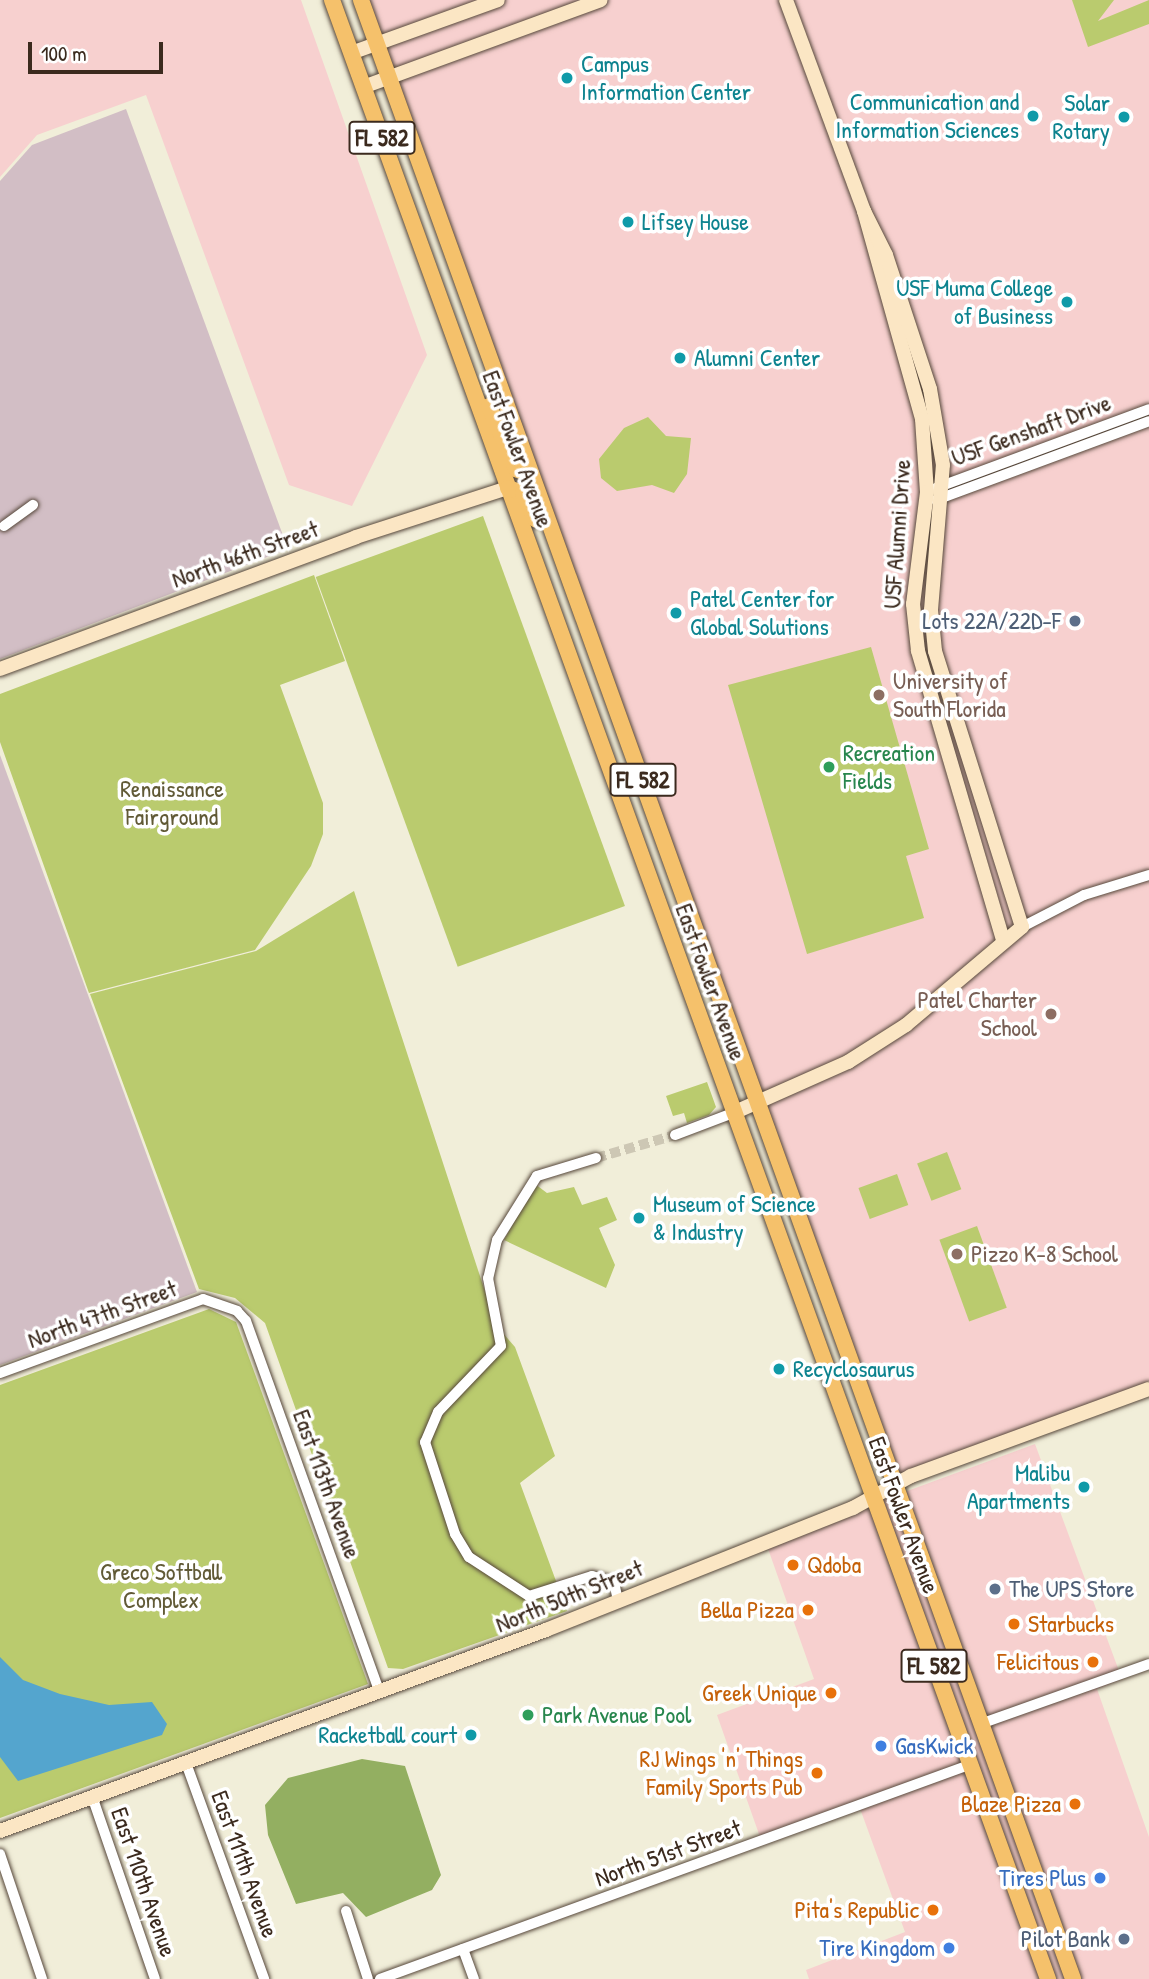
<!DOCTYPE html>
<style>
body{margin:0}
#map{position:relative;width:1149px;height:1979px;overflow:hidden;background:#f1eed9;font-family:"Patrick Hand",sans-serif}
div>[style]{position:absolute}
.built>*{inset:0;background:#f7d0cf}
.industrial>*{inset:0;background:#d2bec5}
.green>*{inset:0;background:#bacb6e;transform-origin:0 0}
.forest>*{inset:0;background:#93af61}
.water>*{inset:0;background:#54a5ce}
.street-tunnel>*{height:10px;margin-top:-5px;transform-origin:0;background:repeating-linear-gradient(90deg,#cdc7b4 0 10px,transparent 0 15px)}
.roads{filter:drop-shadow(0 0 2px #56473a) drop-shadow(0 0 2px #56473a)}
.street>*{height:10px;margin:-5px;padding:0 5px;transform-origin:5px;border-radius:5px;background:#fff}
.secondary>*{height:14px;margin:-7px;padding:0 7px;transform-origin:7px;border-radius:7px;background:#fbe6c4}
.primary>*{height:16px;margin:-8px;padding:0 8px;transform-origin:8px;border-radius:8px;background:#f5c16b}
.dots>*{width:19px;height:19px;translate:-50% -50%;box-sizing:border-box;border:4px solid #fff;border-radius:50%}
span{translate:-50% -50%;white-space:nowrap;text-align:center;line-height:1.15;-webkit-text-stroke:7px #fff;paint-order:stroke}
.shield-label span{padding:2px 5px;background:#fff;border:2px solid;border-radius:5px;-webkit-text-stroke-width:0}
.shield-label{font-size:23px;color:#3b2a1e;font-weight:700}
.culture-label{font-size:24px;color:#0d838f}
.left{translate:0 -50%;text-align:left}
.right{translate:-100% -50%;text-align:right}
.street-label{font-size:24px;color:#3b2a1e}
.service-label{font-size:24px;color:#4e5e75}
.education-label{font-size:24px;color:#785e54}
.leisure-label{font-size:24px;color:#27864d}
.park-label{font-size:24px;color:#615a36}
.food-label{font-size:24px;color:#c56008}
.shop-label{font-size:24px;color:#366cbe}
.scale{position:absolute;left:28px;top:42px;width:135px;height:32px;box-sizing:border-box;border:4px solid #3b2a1e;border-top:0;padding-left:9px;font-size:21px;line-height:24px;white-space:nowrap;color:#3b2a1e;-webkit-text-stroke:5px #fff;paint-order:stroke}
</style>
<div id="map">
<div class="built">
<i style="clip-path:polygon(0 0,301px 0,427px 355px,352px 506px,289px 485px,146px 95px,37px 135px,0 177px)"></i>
<i style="clip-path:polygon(358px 0,1149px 0,1149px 1390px,893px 1484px)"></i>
<i style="clip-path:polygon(1035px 1444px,1122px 1679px,1097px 1689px,1149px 1837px,1149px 1979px,809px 1979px,806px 1970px,905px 1932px,858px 1803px,760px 1837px,717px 1715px,814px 1679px,766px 1543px)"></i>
</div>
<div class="industrial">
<i style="clip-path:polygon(126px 109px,288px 549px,0 659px,0 181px,32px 145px)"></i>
<i style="clip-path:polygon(0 755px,197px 1292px,0 1365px)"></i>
</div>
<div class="green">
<i style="clip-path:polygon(1072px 0,1114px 0,1098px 21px,1149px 0,1149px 24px,1088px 47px)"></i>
<i style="clip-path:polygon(648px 417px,666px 436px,691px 438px,687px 474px,674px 493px,652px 485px,617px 491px,601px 478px,599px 459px,624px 428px)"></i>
<i style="left:483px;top:516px;width:415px;height:178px;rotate:70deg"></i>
<i style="clip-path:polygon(314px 575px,345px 661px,280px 685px,323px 803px,323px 834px,311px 866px,255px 950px,89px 993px,0 742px,0 694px)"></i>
<i style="clip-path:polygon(871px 647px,929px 849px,906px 856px,924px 918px,807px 954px,728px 685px)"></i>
<i style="clip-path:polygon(354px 891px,496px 1325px,515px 1347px,555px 1456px,520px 1483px,567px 1611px,403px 1669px,388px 1668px,265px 1323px,235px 1298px,199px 1289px,90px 994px,256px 951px)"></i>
<i style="clip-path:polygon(707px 1082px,716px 1107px,709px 1115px,687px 1123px,684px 1113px,673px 1116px,666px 1096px)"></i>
<i style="left:947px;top:1152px;width:40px;height:32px;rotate:69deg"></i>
<i style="left:897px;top:1174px;width:33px;height:41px;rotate:70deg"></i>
<i style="clip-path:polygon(535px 1184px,547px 1193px,574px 1187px,582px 1205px,607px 1197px,617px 1220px,599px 1228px,615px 1265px,606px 1288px,504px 1240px)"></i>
<i style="left:977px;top:1226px;width:87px;height:40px;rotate:70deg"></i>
<i style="clip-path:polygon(209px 1309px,236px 1322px,368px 1684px,0 1818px,0 1385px)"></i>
</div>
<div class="forest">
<i style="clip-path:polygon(362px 1759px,405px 1766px,441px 1875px,432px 1890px,366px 1917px,343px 1893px,296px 1904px,268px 1835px,265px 1805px,288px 1778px)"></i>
</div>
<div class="water">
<i style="clip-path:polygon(0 1657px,23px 1680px,60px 1694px,109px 1705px,152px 1702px,167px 1724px,162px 1735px,18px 1781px,0 1757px)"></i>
</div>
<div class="street-tunnel">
<i style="left:596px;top:1158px;width:82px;rotate:-16.2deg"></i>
</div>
<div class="roads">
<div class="street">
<i style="left:936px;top:488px;width:227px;rotate:-20.3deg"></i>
<i style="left:936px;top:500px;width:227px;rotate:-20.3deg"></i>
<i style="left:4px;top:526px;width:36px;rotate:-36deg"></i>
<i style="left:1022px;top:927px;width:70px;rotate:-27.3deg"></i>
<i style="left:1084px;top:895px;width:68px;rotate:-17.1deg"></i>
<i style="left:675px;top:1135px;width:62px;rotate:-20.8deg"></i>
<i style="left:596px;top:1158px;width:62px;rotate:163deg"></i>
<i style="left:537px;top:1176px;width:75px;rotate:122deg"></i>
<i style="left:497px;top:1240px;width:39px;rotate:103deg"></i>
<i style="left:488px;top:1278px;width:69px;rotate:79.2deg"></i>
<i style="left:501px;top:1346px;width:91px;rotate:133.7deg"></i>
<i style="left:438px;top:1412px;width:33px;rotate:113deg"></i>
<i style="left:425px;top:1442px;width:97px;rotate:71.9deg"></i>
<i style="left:455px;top:1534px;width:27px;rotate:59deg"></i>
<i style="left:469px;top:1557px;width:72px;rotate:33deg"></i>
<i style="left:529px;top:1596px;width:66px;rotate:-17.6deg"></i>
<i style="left:592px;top:1576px;width:23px;rotate:15deg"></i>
<i style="left:614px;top:1582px;width:19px;rotate:78deg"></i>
<i style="left:0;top:1373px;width:216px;rotate:-20deg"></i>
<i style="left:203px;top:1299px;width:36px;rotate:19deg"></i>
<i style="left:237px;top:1311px;width:13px;rotate:48deg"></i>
<i style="left:246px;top:1321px;width:395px;rotate:70.2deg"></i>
<i style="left:980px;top:1724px;width:179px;rotate:-19.5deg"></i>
<i style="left:186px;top:1763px;width:230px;rotate:70.1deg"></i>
<i style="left:93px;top:1799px;width:190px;rotate:71deg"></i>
<i style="left:0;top:1854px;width:132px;rotate:71.4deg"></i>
<i style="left:346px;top:1911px;width:71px;rotate:72.1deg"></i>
<i style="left:463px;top:1949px;width:32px;rotate:70deg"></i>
<i style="left:380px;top:1979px;width:627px;rotate:-19.97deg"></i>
</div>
<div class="secondary">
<i style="left:786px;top:0;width:225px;rotate:69.7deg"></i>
<i style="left:864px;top:211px;width:216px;rotate:74.4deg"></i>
<i style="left:922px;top:419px;width:73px;rotate:86.1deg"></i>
<i style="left:927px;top:492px;width:113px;rotate:97.1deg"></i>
<i style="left:913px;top:604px;width:47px;rotate:83.9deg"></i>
<i style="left:918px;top:651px;width:301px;rotate:73.6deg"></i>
<i style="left:351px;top:53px;width:156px;rotate:-19.8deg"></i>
<i style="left:363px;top:87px;width:253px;rotate:-20.1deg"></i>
<i style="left:0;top:669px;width:380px;rotate:-20.3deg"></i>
<i style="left:356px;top:537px;width:160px;rotate:-17.9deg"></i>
<i style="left:733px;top:1113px;width:126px;rotate:-23.9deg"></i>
<i style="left:848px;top:1062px;width:69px;rotate:-32.5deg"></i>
<i style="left:906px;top:1025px;width:152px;rotate:-40.2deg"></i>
<i style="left:1022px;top:927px;width:289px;rotate:-107.5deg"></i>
<i style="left:935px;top:651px;width:41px;rotate:-95.6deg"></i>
<i style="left:931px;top:610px;width:145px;rotate:-85.3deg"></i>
<i style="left:943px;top:465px;width:77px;rotate:-99.7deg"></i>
<i style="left:930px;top:389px;width:141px;rotate:-108.2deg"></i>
<i style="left:886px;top:255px;width:49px;rotate:-116.6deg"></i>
<i style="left:0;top:1831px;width:582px;rotate:-20.21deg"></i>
<i style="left:546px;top:1630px;width:330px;rotate:-21.7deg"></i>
<i style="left:853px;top:1508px;width:66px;rotate:-28.9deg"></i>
<i style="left:911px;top:1476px;width:253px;rotate:-20.1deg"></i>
</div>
<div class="primary">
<i style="left:332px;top:0;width:2105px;rotate:70.11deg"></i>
<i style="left:361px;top:0;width:2103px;rotate:70.21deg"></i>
<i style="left:489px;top:406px;width:69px;rotate:66.8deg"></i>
<i style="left:516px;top:469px;width:15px;rotate:23deg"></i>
<i style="left:508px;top:488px;width:16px;rotate:18deg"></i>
<i style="left:523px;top:493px;width:29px;rotate:65deg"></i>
</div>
</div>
<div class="dots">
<i style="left:567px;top:78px;background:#0f9aa8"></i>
<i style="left:1033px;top:116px;background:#0f9aa8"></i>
<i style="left:1124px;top:117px;background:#0f9aa8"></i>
<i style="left:628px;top:222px;background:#0f9aa8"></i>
<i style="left:1067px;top:302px;background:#0f9aa8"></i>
<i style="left:680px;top:358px;background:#0f9aa8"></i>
<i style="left:676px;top:613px;background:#0f9aa8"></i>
<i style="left:1075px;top:621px;background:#5c6f8a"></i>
<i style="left:879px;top:695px;background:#8d6e63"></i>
<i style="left:829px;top:767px;background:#2e9e5b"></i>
<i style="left:1051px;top:1014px;background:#8d6e63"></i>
<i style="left:639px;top:1218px;background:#0f9aa8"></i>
<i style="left:957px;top:1254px;background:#8d6e63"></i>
<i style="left:779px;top:1369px;background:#0f9aa8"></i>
<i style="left:1084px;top:1487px;background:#0f9aa8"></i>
<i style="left:793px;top:1565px;background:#e8710a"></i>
<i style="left:995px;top:1589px;background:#5c6f8a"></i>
<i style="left:808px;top:1610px;background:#e8710a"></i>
<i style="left:1014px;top:1624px;background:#e8710a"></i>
<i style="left:1093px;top:1662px;background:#e8710a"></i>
<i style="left:831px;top:1693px;background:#e8710a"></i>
<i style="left:528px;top:1715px;background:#2e9e5b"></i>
<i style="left:471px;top:1735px;background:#0f9aa8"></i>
<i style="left:881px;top:1746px;background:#3f7fe0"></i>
<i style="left:817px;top:1773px;background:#e8710a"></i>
<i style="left:1075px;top:1804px;background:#e8710a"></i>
<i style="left:1100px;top:1878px;background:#3f7fe0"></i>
<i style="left:933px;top:1910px;background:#e8710a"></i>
<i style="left:1124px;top:1939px;background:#5c6f8a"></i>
<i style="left:949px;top:1948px;background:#3f7fe0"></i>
</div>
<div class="shield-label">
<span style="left:382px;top:138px">FL 582</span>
<span style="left:643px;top:780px">FL 582</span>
<span style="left:934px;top:1666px">FL 582</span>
</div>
<div class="culture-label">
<span class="left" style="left:581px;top:78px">Campus<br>Information Center</span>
<span class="right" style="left:1019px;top:116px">Communication and<br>Information Sciences</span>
<span class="right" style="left:1110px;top:117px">Solar<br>Rotary</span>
<span class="left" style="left:642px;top:222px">Lifsey House</span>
<span class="right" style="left:1053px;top:302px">USF Muma College<br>of Business</span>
<span class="left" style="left:694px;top:358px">Alumni Center</span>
<span class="left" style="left:690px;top:613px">Patel Center for<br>Global Solutions</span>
<span class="left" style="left:653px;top:1218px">Museum of Science<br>&amp; Industry</span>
<span class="left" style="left:793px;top:1369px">Recyclosaurus</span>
<span class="right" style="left:1070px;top:1487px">Malibu<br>Apartments</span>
<span class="right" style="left:457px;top:1735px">Racketball court</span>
</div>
<div class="street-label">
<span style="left:1031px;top:430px;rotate:-20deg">USF Genshaft Drive</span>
<span style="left:518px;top:449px;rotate:70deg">East Fowler Avenue</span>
<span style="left:897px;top:534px;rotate:-86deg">USF Alumni Drive</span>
<span style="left:245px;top:554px;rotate:-20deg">North 46th Street</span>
<span style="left:711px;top:982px;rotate:70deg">East Fowler Avenue</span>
<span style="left:102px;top:1314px;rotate:-20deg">North 47th Street</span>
<span style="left:327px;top:1484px;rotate:70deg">East 113th Avenue</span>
<span style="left:904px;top:1515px;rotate:70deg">East Fowler Avenue</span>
<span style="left:569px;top:1596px;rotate:-22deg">North 50th Street</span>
<span style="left:668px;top:1853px;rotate:-20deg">North 51st Street</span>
<span style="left:245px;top:1864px;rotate:70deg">East 111th Avenue</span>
<span style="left:144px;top:1882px;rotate:71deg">East 110th Avenue</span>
</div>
<div class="service-label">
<span class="right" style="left:1061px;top:621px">Lots 22A/22D-F</span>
<span class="left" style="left:1009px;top:1589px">The UPS Store</span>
<span class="right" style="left:1110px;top:1939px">Pilot Bank</span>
</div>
<div class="education-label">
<span class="left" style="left:893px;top:695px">University of<br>South Florida</span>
<span class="right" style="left:1037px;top:1014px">Patel Charter<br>School</span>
<span class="left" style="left:971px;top:1254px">Pizzo K-8 School</span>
</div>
<div class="leisure-label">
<span class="left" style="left:843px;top:767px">Recreation<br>Fields</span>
<span class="left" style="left:542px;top:1715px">Park Avenue Pool</span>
</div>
<div class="park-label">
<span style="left:172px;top:803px">Renaissance<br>Fairground</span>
<span style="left:161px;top:1586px">Greco Softball<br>Complex</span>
</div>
<div class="food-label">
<span class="left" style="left:807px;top:1565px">Qdoba</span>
<span class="right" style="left:794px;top:1610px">Bella Pizza</span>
<span class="left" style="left:1028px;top:1624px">Starbucks</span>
<span class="right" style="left:1079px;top:1662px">Felicitous</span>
<span class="right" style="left:817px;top:1693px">Greek Unique</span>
<span class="right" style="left:803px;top:1773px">RJ Wings 'n' Things<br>Family Sports Pub</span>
<span class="right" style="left:1061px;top:1804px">Blaze Pizza</span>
<span class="right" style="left:919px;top:1910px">Pita's Republic</span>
</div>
<div class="shop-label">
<span class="left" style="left:895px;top:1746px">GasKwick</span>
<span class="right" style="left:1086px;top:1878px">Tires Plus</span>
<span class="right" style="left:935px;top:1948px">Tire Kingdom</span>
</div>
<div class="scale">100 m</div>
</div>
